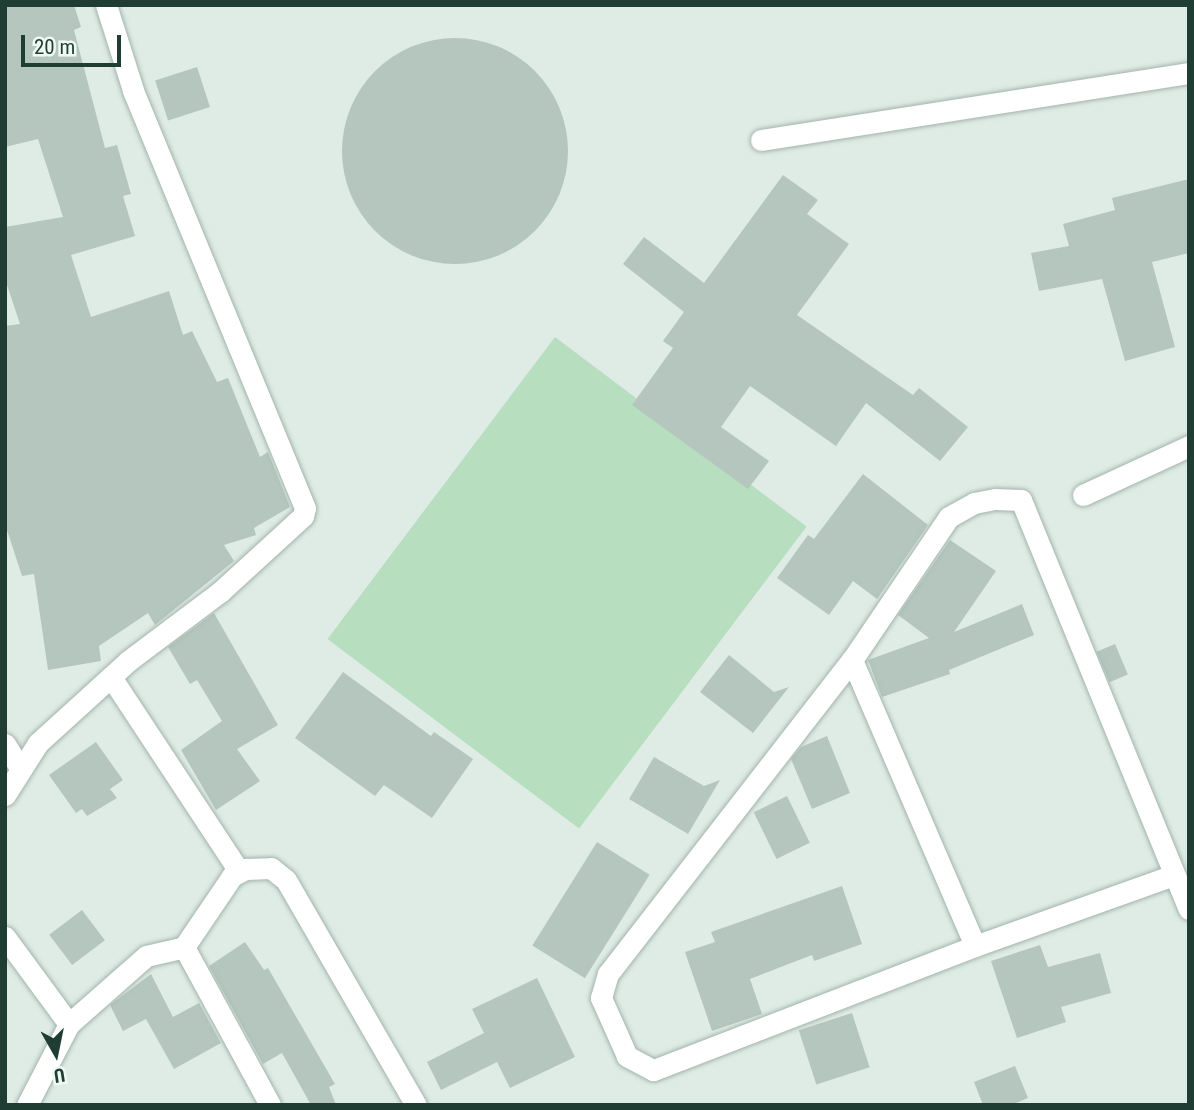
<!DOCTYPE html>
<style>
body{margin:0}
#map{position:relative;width:1194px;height:1110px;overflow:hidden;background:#dfece5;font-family:"Roboto Condensed",sans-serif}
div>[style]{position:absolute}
.green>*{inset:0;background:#b7debf;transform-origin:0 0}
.building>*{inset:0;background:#b4c6be;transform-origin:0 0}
.round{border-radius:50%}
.roads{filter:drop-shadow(0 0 2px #a2b4ac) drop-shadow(0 0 2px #a2b4ac)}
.minor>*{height:21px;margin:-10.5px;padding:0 10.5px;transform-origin:10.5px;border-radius:10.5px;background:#fff}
span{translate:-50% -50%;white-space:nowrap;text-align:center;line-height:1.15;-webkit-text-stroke:5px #f0f8f3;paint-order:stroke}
.frame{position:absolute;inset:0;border:7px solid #1f3d33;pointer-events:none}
.north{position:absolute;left:21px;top:1019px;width:70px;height:70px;-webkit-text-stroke:5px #f0f8f3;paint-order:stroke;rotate:171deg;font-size:19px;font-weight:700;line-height:28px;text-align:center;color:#1f3d33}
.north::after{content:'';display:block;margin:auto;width:24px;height:32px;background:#1f3d33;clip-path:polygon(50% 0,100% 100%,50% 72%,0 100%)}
.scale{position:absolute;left:21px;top:35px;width:100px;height:32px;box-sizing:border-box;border:4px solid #1f3d33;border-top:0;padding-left:9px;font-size:21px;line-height:24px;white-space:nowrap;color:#1f3d33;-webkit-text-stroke:5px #f0f8f3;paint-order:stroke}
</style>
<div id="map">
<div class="green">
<i style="left:555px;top:337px;width:315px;height:378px;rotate:37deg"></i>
</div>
<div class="building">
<i style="clip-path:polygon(5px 5px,74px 5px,81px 27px,74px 30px,105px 148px,117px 145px,131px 194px,123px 196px,135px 236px,71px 255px,91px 317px,169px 291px,183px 335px,192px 331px,217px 382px,228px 378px,260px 457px,268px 452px,290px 507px,254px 528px,256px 535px,224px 545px,234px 561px,155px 625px,148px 613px,99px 646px,101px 661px,48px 670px,34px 574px,22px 576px,5px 524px,5px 326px,20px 324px,5px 279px,5px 227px,63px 217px,38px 139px,5px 147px)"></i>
<i class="round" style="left:342px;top:38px;width:226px;height:226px"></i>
<i style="left:197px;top:67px;width:42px;height:44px;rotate:72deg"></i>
<i style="clip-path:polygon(783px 175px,818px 200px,807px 214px,849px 244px,797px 315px,913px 395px,919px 388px,968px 427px,940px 461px,866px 403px,836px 446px,750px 386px,721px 427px,769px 461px,748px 489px,632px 405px,673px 348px,663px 341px,684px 312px,623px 264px,644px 237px,704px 283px)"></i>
<i style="clip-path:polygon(1189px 179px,1189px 253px,1152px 262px,1175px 347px,1125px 361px,1102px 279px,1039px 291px,1031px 253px,1069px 246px,1063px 224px,1115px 210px,1112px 198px)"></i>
<i style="clip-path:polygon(863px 474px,928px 525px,877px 599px,853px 581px,829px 615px,777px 578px,808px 535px,814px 539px)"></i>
<i style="clip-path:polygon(950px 540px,996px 571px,954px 632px,1022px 604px,1034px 635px,949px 670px,950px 674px,882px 697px,868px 660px,929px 638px,898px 615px)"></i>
<i style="clip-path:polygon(214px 613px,278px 725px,237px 749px,260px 781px,216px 810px,181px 750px,222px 721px,197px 680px,190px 684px,168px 647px)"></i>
<i style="left:1115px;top:644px;width:33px;height:20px;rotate:67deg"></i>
<i style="clip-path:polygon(729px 655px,774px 692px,789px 687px,753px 733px,700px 692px)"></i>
<i style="clip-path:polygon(343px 672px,431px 736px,434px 732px,473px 759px,432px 818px,384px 785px,375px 796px,295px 738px)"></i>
<i style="clip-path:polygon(827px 736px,850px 793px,812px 809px,791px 759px,801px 747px)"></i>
<i style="clip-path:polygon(96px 742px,123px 780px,110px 789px,117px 798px,87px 816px,82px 809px,76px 813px,49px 775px)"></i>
<i style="clip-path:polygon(654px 757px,704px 786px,720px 780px,688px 834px,629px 799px)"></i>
<i style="left:787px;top:796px;width:52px;height:37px;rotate:64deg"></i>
<i style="left:597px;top:842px;width:62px;height:122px;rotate:32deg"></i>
<i style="clip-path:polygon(842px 886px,862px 944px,814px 961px,812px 955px,750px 979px,762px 1014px,712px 1031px,685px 952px,715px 942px,711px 932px)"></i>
<i style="left:82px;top:910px;width:38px;height:41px;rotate:53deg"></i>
<i style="clip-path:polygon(245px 942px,264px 970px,268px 968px,335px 1084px,329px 1087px,336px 1105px,311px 1105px,282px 1053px,263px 1064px,209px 966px)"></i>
<i style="clip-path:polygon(1040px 945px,1048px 967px,1100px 953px,1111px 993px,1061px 1007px,1066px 1022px,1017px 1038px,991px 961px)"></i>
<i style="clip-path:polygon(151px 974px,173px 1017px,199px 1003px,221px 1043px,174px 1069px,146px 1019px,123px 1031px,110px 1005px)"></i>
<i style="clip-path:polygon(537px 978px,575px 1057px,510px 1088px,497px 1062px,441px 1090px,427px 1062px,484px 1033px,472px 1009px)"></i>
<i style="left:852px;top:1013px;width:57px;height:56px;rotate:72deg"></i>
<i style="clip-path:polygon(1015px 1066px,1028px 1098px,1011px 1105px,983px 1105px,974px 1082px)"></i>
</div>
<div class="roads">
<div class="minor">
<i style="left:761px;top:140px;width:433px;rotate:-8.9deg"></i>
<i style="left:1083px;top:495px;width:117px;rotate:-24.8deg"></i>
<i style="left:852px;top:660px;width:311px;rotate:66.7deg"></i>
<i style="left:111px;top:677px;width:232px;rotate:56.6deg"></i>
<i style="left:5px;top:744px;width:28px;rotate:58deg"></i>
<i style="left:5px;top:795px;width:62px;rotate:-57.6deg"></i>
<i style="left:38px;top:743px;width:122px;rotate:-42.3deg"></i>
<i style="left:128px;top:661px;width:115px;rotate:-36.9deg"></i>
<i style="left:220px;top:592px;width:113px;rotate:-42.5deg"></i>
<i style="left:303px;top:516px;width:8px;rotate:-76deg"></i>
<i style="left:305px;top:508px;width:452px;rotate:-112.4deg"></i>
<i style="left:133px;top:90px;width:89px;rotate:-107.6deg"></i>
<i style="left:1174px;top:875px;width:211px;rotate:160.4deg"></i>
<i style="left:975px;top:946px;width:345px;rotate:158.9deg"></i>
<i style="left:653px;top:1070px;width:30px;rotate:-152deg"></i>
<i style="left:627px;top:1056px;width:64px;rotate:-114.1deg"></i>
<i style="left:601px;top:998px;width:25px;rotate:-74deg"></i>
<i style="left:608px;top:974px;width:398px;rotate:-52.2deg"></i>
<i style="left:852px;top:660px;width:173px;rotate:-55.9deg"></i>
<i style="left:949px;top:517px;width:29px;rotate:-29deg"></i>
<i style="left:974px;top:503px;width:21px;rotate:-11deg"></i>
<i style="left:995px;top:499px;width:26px;rotate:2deg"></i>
<i style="left:1021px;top:500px;width:442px;rotate:67.7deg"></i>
<i style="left:5px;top:937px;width:108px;rotate:53.7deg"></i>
<i style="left:184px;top:947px;width:180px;rotate:61.4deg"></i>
<i style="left:27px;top:1105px;width:91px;rotate:-62.6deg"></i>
<i style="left:69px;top:1024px;width:103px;rotate:-41.4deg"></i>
<i style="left:146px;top:956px;width:39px;rotate:-13deg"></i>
<i style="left:184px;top:947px;width:86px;rotate:-55.9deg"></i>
<i style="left:232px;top:876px;width:16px;rotate:-27deg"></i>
<i style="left:246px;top:869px;width:25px;rotate:-2deg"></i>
<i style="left:271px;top:868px;width:19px;rotate:39deg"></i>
<i style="left:286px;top:880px;width:260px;rotate:60deg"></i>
</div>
</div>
<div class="frame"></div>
<div class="north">U</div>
<div class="scale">20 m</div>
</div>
